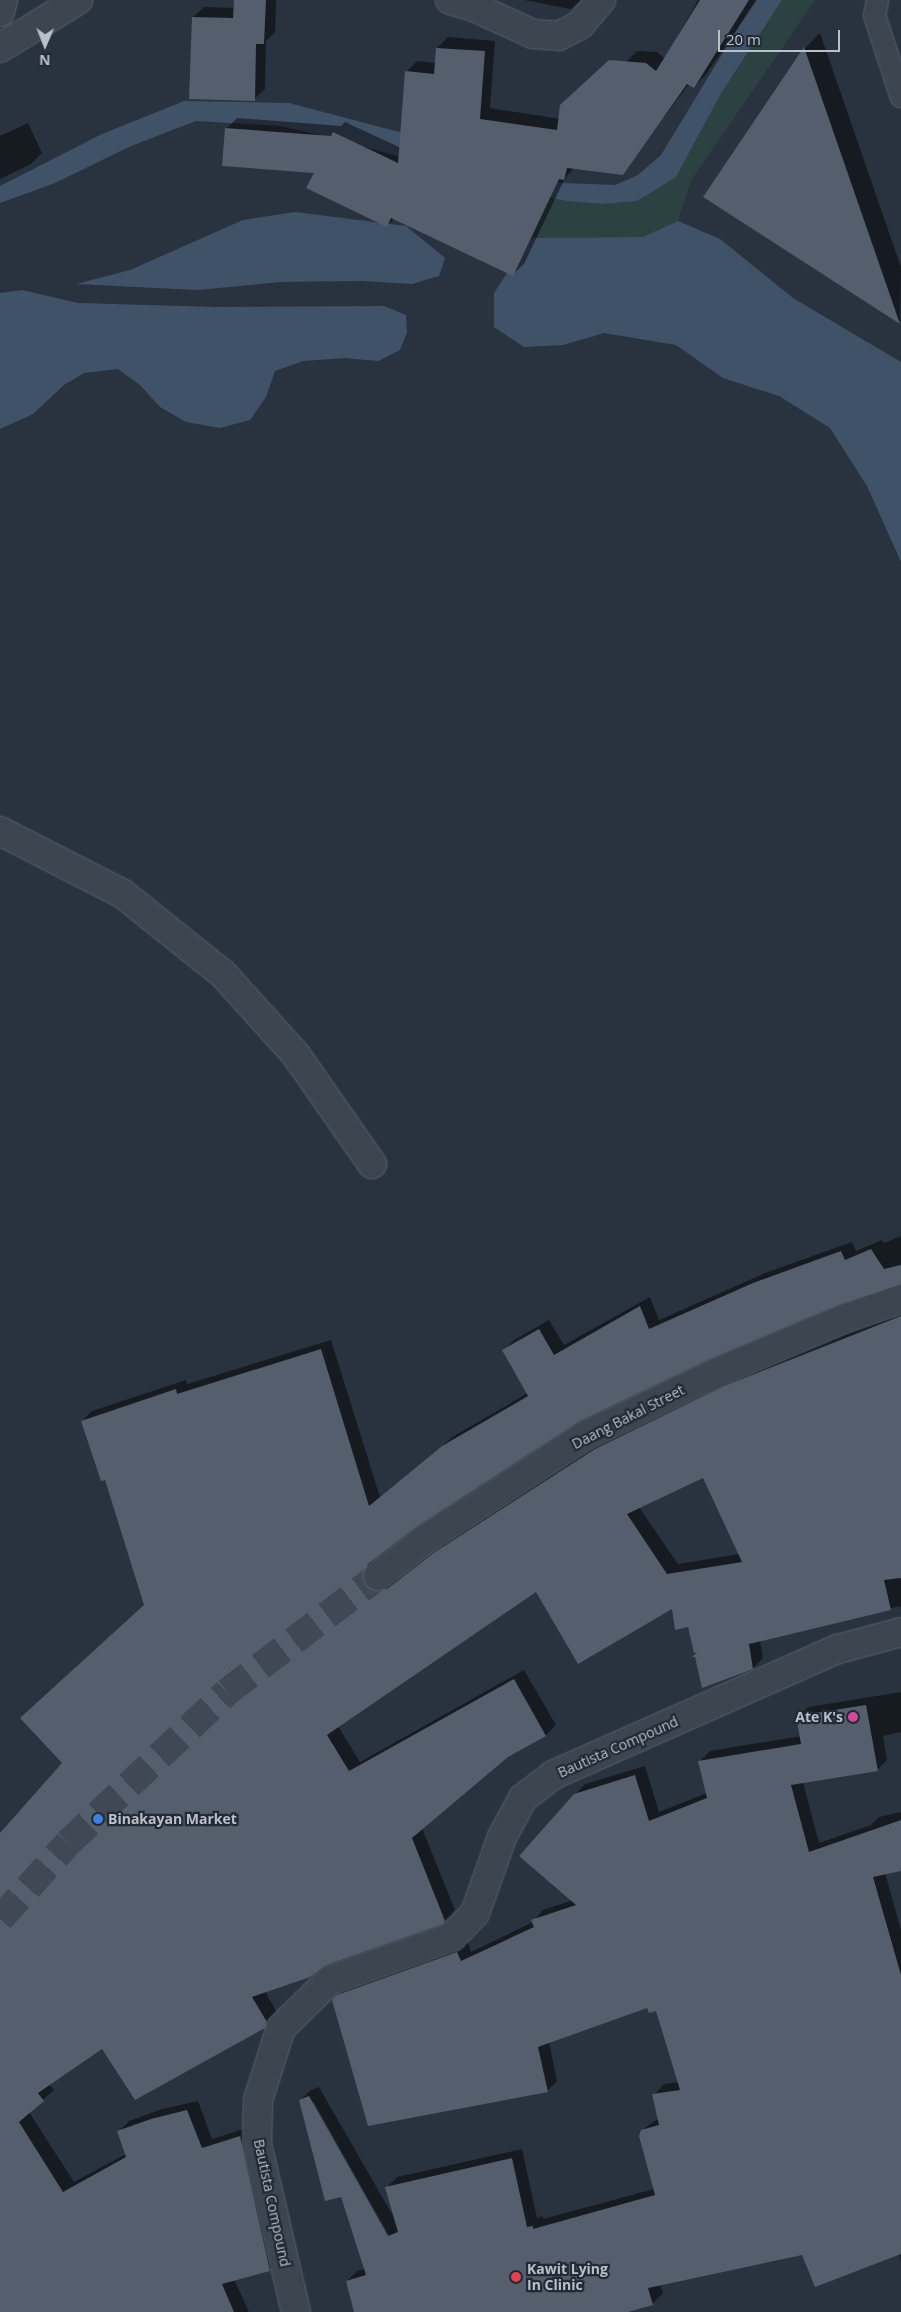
<!DOCTYPE html>
<style>
body{margin:0}
#map{position:relative;width:901px;height:2312px;overflow:hidden;background:#29333f;font-family:"Open Sans",sans-serif}
div>[style]{position:absolute}
.green>*{inset:0;background:#2c4141}
.water>*{inset:0;background:#405267}
.shadow>*{inset:0;background:#0007}
.building>*{inset:0;background:#545e6d}
.pedestrian-tunnel>*{height:28px;margin-top:-14px;transform-origin:0;background:repeating-linear-gradient(90deg,#3f4854 0 28px,transparent 0 42px)}
.roads{filter:drop-shadow(0 0 1px #5a636d) drop-shadow(0 0 1px #5a636d)}
.service>*{height:21px;margin:-10.5px;padding:0 10.5px;transform-origin:10.5px;border-radius:10.5px;background:#3c4550}
.pedestrian>*{height:28px;margin:-14px;padding:0 14px;transform-origin:14px;border-radius:14px;background:#3c4550}
.minor>*{height:28px;margin:-14px;padding:0 14px;transform-origin:14px;border-radius:14px;background:#3c4550}
.dots>*{width:14px;height:14px;translate:-50% -50%;box-sizing:border-box;border:2px solid #212a35;border-radius:50%}
span{translate:-50% -50%;white-space:nowrap;text-align:center;line-height:1.15;-webkit-text-stroke:4.5px #212a35;paint-order:stroke}
.street-label{font-size:14px;color:#b9c0ca}
.poi-label{font-size:14px;color:#b9c0ca;font-weight:700}
.right{translate:-100% -50%;text-align:right}
.left{translate:0 -50%;text-align:left}
.north{position:absolute;left:20px;top:20px;width:50px;height:50px;-webkit-text-stroke:4px #212a35;paint-order:stroke;rotate:181deg;font-size:14px;font-weight:700;line-height:20px;text-align:center;color:#b9c0ca}
.north::after{content:'';display:block;margin:auto;width:18px;height:22px;background:#b9c0ca;clip-path:polygon(50% 0,100% 100%,50% 72%,0 100%)}
.scale{position:absolute;left:718px;top:30px;width:122px;height:22px;box-sizing:border-box;border:2px solid #b9c0ca;border-top:0;padding-left:6px;font-size:15px;line-height:18px;white-space:nowrap;color:#b9c0ca;-webkit-text-stroke:4px #212a35;paint-order:stroke}
</style>
<div id="map">
<div class="green">
<i style="clip-path:polygon(782px 0,815px 0,692px 179px,678px 221px,643px 237px,530px 238px,492px 187px,567px 201px,603px 204px,637px 201px,720px 95px)"></i>
</div>
<div class="water">
<i style="clip-path:polygon(755px 0,782px 0,720px 95px,676px 177px,637px 201px,603px 204px,567px 201px,492px 187px,430px 165px,325px 136px,279px 126px,196px 121px,131px 146px,55px 183px,0 203px,0 186px,102px 134px,184px 101px,289px 103px,403px 133px,520px 176px,563px 183px,615px 185px,638px 175px,661px 155px)"></i>
<i style="clip-path:polygon(295px 212px,406px 226px,445px 258px,439px 276px,412px 284px,363px 281px,281px 282px,197px 290px,76px 284px,130px 270px,243px 220px)"></i>
<i style="clip-path:polygon(678px 221px,720px 239px,793px 298px,901px 362px,901px 562px,867px 486px,830px 428px,779px 396px,723px 378px,676px 345px,604px 333px,563px 345px,524px 347px,494px 327px,494px 293px,530px 238px,643px 237px)"></i>
<i style="clip-path:polygon(22px 290px,78px 303px,217px 307px,384px 306px,406px 315px,407px 332px,400px 350px,378px 361px,345px 358px,303px 361px,275px 371px,266px 397px,250px 420px,220px 428px,186px 422px,160px 407px,140px 385px,118px 369px,84px 373px,64px 385px,33px 414px,0 429px,0 293px)"></i>
</div>
<div class="shadow">
<i style="clip-path:polygon(235px 0,276px 0,275px 32px,266px 41px,265px 89px,254px 99px,193px 17px,204px 7px,235px 8px)"></i>
<i style="clip-path:polygon(524px 0,581px 0,571px 9px)"></i>
<i style="clip-path:polygon(698px 0,757px 0,705px 76px,694px 86px,689px 84px,622px 173px,574px 168px,565px 178px,524px 264px,513px 274px,395px 218px,387px 225px,316px 172px,226px 129px,237px 118px,341px 126px,345px 122px,401px 148px,406px 72px,417px 61px,436px 63px,437px 48px,448px 37px,495px 41px,490px 108px,586px 123px,626px 62px,637px 51px,657px 52px,665px 59px)"></i>
<i style="clip-path:polygon(820px 33px,901px 267px,900px 322px,704px 196px,805px 48px)"></i>
<i style="clip-path:polygon(28px 123px,42px 153px,31px 164px,0 179px,0 136px)"></i>
<i style="clip-path:polygon(evenodd,901px 1236px,901px 1284px,838px 1303px,711px 1357px,578px 1421px,416px 1526px,373px 1559px,375px 1575px,383px 1581px,399px 1579px,447px 1542px,606px 1439px,736px 1376px,901px 1310px,901px 1610px,900px 1606px,760px 1640px,763px 1658px,753px 1668px,702px 1648px,673px 1607px,536px 1591px,338px 1726px,360px 1762px,524px 1670px,556px 1725px,546px 1735px,507px 1756px,422px 1828px,455px 1910px,443px 1922px,323px 1965px,265px 1991px,276px 2011px,264px 2027px,102px 2048px,49px 2084px,54px 2090px,29px 2112px,74px 2182px,126px 2154px,118px 2132px,129px 2121px,162px 2109px,198px 2101px,212px 2139px,250px 2127px,280px 2259px,270px 2269px,234px 2279px,249px 2312px,0 2312px,0 1835px,64px 1763px,145px 1604px,105px 1479px,82px 1421px,92px 1411px,186px 1380px,187px 1384px,331px 1340px,380px 1497px,454px 1436px,528px 1393px,504px 1350px,514px 1340px,549px 1320px,564px 1345px,650px 1297px,659px 1320px,765px 1273px,852px 1242px,856px 1251px,882px 1240px,884px 1243px,901px 1236px,704px 1476px,740px 1554px,678px 1564px,639px 1507px,704px 1476px)"></i>
<i style="clip-path:polygon(evenodd,901px 1692px,901px 1732px,883px 1736px,887px 1760px,877px 1770px,803px 1782px,819px 1843px,871px 1825px,879px 1817px,901px 1812px,901px 1869px,885px 1873px,901px 1930px,901px 2263px,899px 2254px,803px 2253px,660px 2284px,663px 2293px,653px 2303px,624px 2312px,355px 2312px,347px 2281px,357px 2271px,365px 2269px,341px 2196px,300px 2100px,311px 2090px,319px 2087px,396px 2221px,387px 2187px,397px 2177px,522px 2149px,537px 2218px,543px 2216px,543px 2219px,654px 2189px,642px 2130px,659px 2118px,654px 2095px,664px 2084px,679px 2082px,656px 2009px,648px 2007px,549px 2042px,557px 2081px,547px 2091px,333px 2001px,349px 1985px,468px 1942px,471px 1952px,533px 1922px,543px 1910px,573px 1900px,575px 1795px,585px 1784px,645px 1766px,659px 1812px,707px 1793px,700px 1761px,710px 1751px,801px 1736px,798px 1717px,808px 1707px,901px 1692px,313px 2101px,392px 2241px,390px 2242px,313px 2106px,313px 2101px)"></i>
</div>
<div class="building">
<i style="clip-path:polygon(234px 0,266px 0,264px 44px,256px 44px,255px 101px,189px 99px,192px 17px,233px 18px)"></i>
<i style="clip-path:polygon(700px 0,749px 0,694px 88px,687px 84px,623px 175px,567px 168px,564px 180px,559px 179px,513px 276px,391px 218px,387px 227px,306px 188px,314px 173px,222px 166px,225px 128px,331px 136px,333px 132px,398px 163px,405px 71px,434px 74px,436px 48px,485px 51px,480px 119px,557px 130px,560px 105px,609px 60px,646px 63px,656px 71px)"></i>
<i style="clip-path:polygon(804px 47px,900px 324px,703px 197px)"></i>
<i style="clip-path:polygon(evenodd,871px 1249px,884px 1269px,901px 1265px,901px 1284px,838px 1305px,712px 1358px,580px 1421px,416px 1527px,368px 1564px,363px 1578px,372px 1590px,387px 1589px,435px 1552px,595px 1449px,724px 1386px,901px 1316px,901px 1578px,884px 1580px,891px 1610px,749px 1644px,753px 1669px,702px 1688px,695px 1657px,692px 1657px,697px 1652px,694px 1653px,688px 1627px,675px 1630px,672px 1609px,578px 1664px,536px 1592px,327px 1735px,349px 1771px,514px 1679px,546px 1736px,508px 1757px,412px 1838px,445px 1921px,443px 1924px,324px 1966px,310px 1977px,252px 1997px,267px 2022px,265px 2028px,135px 2100px,102px 2049px,38px 2093px,44px 2101px,19px 2122px,63px 2192px,126px 2157px,117px 2131px,151px 2119px,187px 2110px,202px 2148px,240px 2136px,270px 2271px,222px 2284px,234px 2312px,0 2312px,0 1833px,62px 1763px,20px 1718px,144px 1605px,105px 1480px,101px 1481px,81px 1421px,176px 1389px,177px 1394px,321px 1349px,369px 1506px,442px 1446px,528px 1396px,502px 1350px,539px 1329px,554px 1355px,640px 1306px,649px 1329px,753px 1283px,841px 1251px,845px 1260px,871px 1249px,703px 1478px,742px 1562px,667px 1574px,627px 1514px,703px 1478px)"></i>
<i style="clip-path:polygon(866px 1705px,878px 1771px,791px 1785px,809px 1852px,901px 1820px,901px 1871px,873px 1877px,901px 1975px,901px 2254px,815px 2287px,802px 2255px,648px 2288px,653px 2305px,628px 2312px,354px 2312px,346px 2281px,366px 2275px,341px 2197px,325px 2201px,299px 2100px,309px 2096px,388px 2236px,398px 2232px,385px 2187px,512px 2158px,527px 2227px,533px 2226px,533px 2229px,655px 2195px,639px 2136px,641px 2130px,659px 2125px,652px 2094px,680px 2090px,656px 2011px,649px 2013px,647px 2008px,538px 2047px,548px 2092px,368px 2126px,332px 2000px,337px 1995px,457px 1952px,461px 1961px,534px 1927px,531px 1920px,576px 1905px,519px 1856px,574px 1794px,635px 1775px,649px 1821px,707px 1798px,698px 1761px,801px 1744px,796px 1716px)"></i>
</div>
<div class="pedestrian-tunnel">
<i style="left:0;top:1919px;width:102px;rotate:-48.2deg"></i>
<i style="left:68px;top:1843px;width:219px;rotate:-43.5deg"></i>
<i style="left:227px;top:1692px;width:190px;rotate:-37.5deg"></i>
</div>
<div class="roads">
<div class="service">
<i style="left:877px;top:0;width:15px;rotate:101deg"></i>
<i style="left:874px;top:15px;width:86px;rotate:71.8deg"></i>
</div>
<div class="pedestrian">
<i style="left:378px;top:1576px;width:61px;rotate:-37.6deg"></i>
</div>
<div class="minor">
<i style="left:450px;top:0;width:25px;rotate:16deg"></i>
<i style="left:474px;top:7px;width:65px;rotate:24.6deg"></i>
<i style="left:533px;top:34px;width:26px;rotate:4deg"></i>
<i style="left:559px;top:36px;width:24px;rotate:-28deg"></i>
<i style="left:580px;top:25px;width:33px;rotate:-50deg"></i>
<i style="left:0;top:12px;width:12px;rotate:-76deg"></i>
<i style="left:0;top:48px;width:92px;rotate:-31.6deg"></i>
<i style="left:0;top:831px;width:138px;rotate:27.1deg"></i>
<i style="left:123px;top:894px;width:129px;rotate:38.7deg"></i>
<i style="left:224px;top:975px;width:108px;rotate:48deg"></i>
<i style="left:296px;top:1055px;width:133px;rotate:55.1deg"></i>
<i style="left:426px;top:1539px;width:192px;rotate:-32.9deg"></i>
<i style="left:587px;top:1435px;width:145px;rotate:-25.7deg"></i>
<i style="left:718px;top:1372px;width:137px;rotate:-22.8deg"></i>
<i style="left:844px;top:1319px;width:60px;rotate:-19.3deg"></i>
<i style="left:296px;top:2312px;width:171px;rotate:-103.1deg"></i>
<i style="left:257px;top:2145px;width:45px;rotate:-88.7deg"></i>
<i style="left:258px;top:2100px;width:76px;rotate:-72.3deg"></i>
<i style="left:281px;top:2028px;width:67px;rotate:-44.4deg"></i>
<i style="left:329px;top:1981px;width:131px;rotate:-19.7deg"></i>
<i style="left:452px;top:1937px;width:33px;rotate:-46deg"></i>
<i style="left:475px;top:1913px;width:81px;rotate:-70.4deg"></i>
<i style="left:502px;top:1837px;width:44px;rotate:-61.7deg"></i>
<i style="left:523px;top:1798px;width:38px;rotate:-37deg"></i>
<i style="left:553px;top:1775px;width:312px;rotate:-23.9deg"></i>
<i style="left:838px;top:1649px;width:65px;rotate:-15.1deg"></i>
</div>
</div>
<div class="dots">
<i style="left:853px;top:1717px;background:#d1479c"></i>
<i style="left:98px;top:1819px;background:#3f7fe0"></i>
<i style="left:516px;top:2277px;background:#e0444e"></i>
</div>
<div class="street-label">
<span style="left:628px;top:1417px;rotate:-27deg">Daang Bakal Street</span>
<span style="left:618px;top:1747px;rotate:-24deg">Bautista Compound</span>
<span style="left:272px;top:2203px;rotate:78deg">Bautista Compound</span>
</div>
<div class="poi-label">
<span class="right" style="left:843px;top:1717px">Ate K's</span>
<span class="left" style="left:108px;top:1819px">Binakayan Market</span>
<span class="left" style="left:527px;top:2277px">Kawit Lying<br>In Clinic</span>
</div>
<div class="north">N</div>
<div class="scale">20 m</div>
</div>
